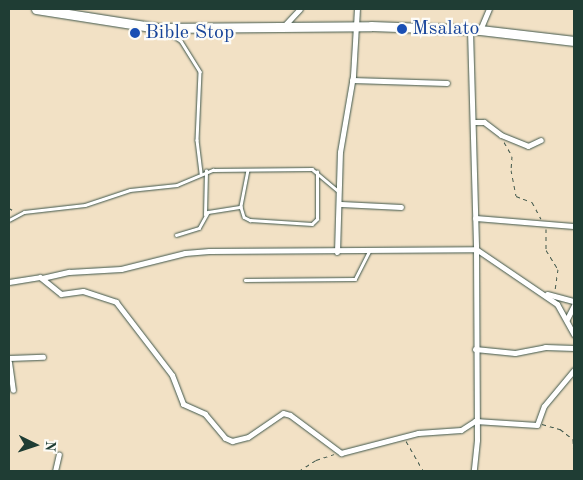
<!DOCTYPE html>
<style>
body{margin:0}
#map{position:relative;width:583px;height:480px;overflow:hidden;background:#f2e1c5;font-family:"Old Standard TT",serif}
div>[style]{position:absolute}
.path>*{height:1px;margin-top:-0.5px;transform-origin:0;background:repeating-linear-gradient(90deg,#3f564a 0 4px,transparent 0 8px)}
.roads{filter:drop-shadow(0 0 1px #3f564a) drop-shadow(0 0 1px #3f564a)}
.service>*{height:2.5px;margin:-1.25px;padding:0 1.25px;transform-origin:1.25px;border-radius:1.25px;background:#fff}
.minor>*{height:5px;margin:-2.5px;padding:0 2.5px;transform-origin:2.5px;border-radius:2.5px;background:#fff}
.trunk>*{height:9px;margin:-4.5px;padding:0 4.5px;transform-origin:4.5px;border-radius:4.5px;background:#fff}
.dots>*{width:14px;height:14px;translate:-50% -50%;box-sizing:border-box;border:2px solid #fdfcf7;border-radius:50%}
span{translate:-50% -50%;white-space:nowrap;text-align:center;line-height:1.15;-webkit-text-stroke:4.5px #fdfcf7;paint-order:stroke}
.transit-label{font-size:20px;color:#164399}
.left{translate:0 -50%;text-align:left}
.frame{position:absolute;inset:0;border:10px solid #1f3d34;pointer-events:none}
.north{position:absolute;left:10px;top:420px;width:50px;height:50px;-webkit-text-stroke:4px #fdfcf7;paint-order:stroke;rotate:94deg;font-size:14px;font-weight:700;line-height:20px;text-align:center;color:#1f3d34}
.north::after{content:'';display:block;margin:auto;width:18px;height:22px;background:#1f3d34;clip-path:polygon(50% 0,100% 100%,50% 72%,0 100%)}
</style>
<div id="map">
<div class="path">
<i style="left:504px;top:142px;width:16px;rotate:60deg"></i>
<i style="left:512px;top:156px;width:14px;rotate:94deg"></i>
<i style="left:511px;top:170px;width:26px;rotate:79deg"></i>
<i style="left:516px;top:196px;width:17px;rotate:21deg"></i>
<i style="left:532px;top:202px;width:19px;rotate:62deg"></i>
<i style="left:9px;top:208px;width:8px;rotate:30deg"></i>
<i style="left:546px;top:229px;width:21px;rotate:90deg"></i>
<i style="left:546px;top:250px;width:22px;rotate:58deg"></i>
<i style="left:558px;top:269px;width:22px;rotate:98deg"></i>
<i style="left:542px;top:424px;width:19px;rotate:16deg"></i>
<i style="left:560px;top:429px;width:16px;rotate:38deg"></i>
<i style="left:573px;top:439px;width:21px;rotate:87deg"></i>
<i style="left:406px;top:441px;width:34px;rotate:60deg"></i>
<i style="left:299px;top:471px;width:20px;rotate:-33deg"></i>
<i style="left:316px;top:460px;width:19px;rotate:-18deg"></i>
</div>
<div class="roads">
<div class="service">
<i style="left:166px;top:31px;width:18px;rotate:34deg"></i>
<i style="left:181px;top:41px;width:36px;rotate:58deg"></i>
<i style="left:200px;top:72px;width:68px;rotate:92.5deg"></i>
<i style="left:197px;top:140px;width:33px;rotate:83deg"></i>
<i style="left:248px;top:170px;width:38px;rotate:101deg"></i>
<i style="left:241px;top:207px;width:10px;rotate:73deg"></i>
<i style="left:244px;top:217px;width:7px;rotate:27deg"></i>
<i style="left:250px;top:220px;width:62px;rotate:3.7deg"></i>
<i style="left:312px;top:224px;width:7px;rotate:-45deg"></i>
<i style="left:317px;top:219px;width:47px;rotate:-90deg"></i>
<i style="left:205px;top:215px;width:44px;rotate:-88.7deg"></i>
<i style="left:9px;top:220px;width:17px;rotate:-28deg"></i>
<i style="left:24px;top:212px;width:61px;rotate:-6.5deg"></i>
<i style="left:85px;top:205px;width:47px;rotate:-18.4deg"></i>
<i style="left:130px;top:190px;width:47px;rotate:-6.1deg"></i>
<i style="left:177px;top:185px;width:39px;rotate:-23deg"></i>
<i style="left:213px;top:170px;width:99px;rotate:-0.6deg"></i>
<i style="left:312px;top:169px;width:34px;rotate:40deg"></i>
<i style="left:176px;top:235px;width:24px;rotate:-17deg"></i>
<i style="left:199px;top:228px;width:18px;rotate:-61deg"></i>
<i style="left:208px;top:212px;width:33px;rotate:-9deg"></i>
<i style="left:245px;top:280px;width:110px;rotate:-0.5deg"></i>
<i style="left:355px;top:279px;width:31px;rotate:-63deg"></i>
</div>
<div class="minor">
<i style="left:283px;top:27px;width:25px;rotate:-47deg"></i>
<i style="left:470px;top:30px;width:219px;rotate:88.4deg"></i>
<i style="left:476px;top:249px;width:191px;rotate:89.7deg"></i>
<i style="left:477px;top:440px;width:31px;rotate:96deg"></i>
<i style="left:480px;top:30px;width:23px;rotate:-67deg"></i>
<i style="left:352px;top:80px;width:95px;rotate:1.8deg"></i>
<i style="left:474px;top:122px;width:10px"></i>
<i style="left:484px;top:122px;width:21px;rotate:37deg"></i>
<i style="left:501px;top:135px;width:29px;rotate:22deg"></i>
<i style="left:528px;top:146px;width:14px;rotate:-25deg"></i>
<i style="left:341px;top:204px;width:60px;rotate:2.9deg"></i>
<i style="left:475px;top:218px;width:99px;rotate:4.6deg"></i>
<i style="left:337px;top:252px;width:100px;rotate:-88.3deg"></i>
<i style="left:340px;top:152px;width:77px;rotate:-80.3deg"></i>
<i style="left:353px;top:76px;width:67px;rotate:-86.6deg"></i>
<i style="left:42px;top:278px;width:28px;rotate:-13deg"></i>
<i style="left:69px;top:272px;width:52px;rotate:-3.3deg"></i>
<i style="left:121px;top:269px;width:66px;rotate:-14deg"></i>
<i style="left:185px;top:253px;width:24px;rotate:-5deg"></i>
<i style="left:209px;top:251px;width:267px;rotate:-0.4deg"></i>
<i style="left:476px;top:249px;width:98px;rotate:34.2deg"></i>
<i style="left:557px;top:304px;width:35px;rotate:61deg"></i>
<i style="left:9px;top:282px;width:31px;rotate:-9deg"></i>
<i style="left:40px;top:277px;width:27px;rotate:39deg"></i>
<i style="left:61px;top:294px;width:22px;rotate:-8deg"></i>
<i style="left:83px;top:291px;width:35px;rotate:18deg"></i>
<i style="left:116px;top:302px;width:92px;rotate:52.5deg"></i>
<i style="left:172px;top:375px;width:31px;rotate:69deg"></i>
<i style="left:183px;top:404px;width:24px;rotate:24deg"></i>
<i style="left:205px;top:414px;width:31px;rotate:50deg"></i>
<i style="left:225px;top:438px;width:8px;rotate:23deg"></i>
<i style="left:232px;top:441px;width:16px;rotate:-14deg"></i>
<i style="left:248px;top:437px;width:42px;rotate:-34.4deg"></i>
<i style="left:283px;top:413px;width:7px;rotate:16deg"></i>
<i style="left:290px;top:415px;width:64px;rotate:36.7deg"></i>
<i style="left:341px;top:453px;width:80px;rotate:-14.6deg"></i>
<i style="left:418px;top:433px;width:43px;rotate:-4deg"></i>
<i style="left:461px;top:430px;width:17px;rotate:-33deg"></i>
<i style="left:475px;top:421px;width:62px;rotate:3.7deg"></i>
<i style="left:537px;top:425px;width:20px;rotate:-70deg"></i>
<i style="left:544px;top:406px;width:47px;rotate:-50.2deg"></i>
<i style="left:547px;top:294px;width:28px;rotate:15deg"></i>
<i style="left:567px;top:319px;width:16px;rotate:-63deg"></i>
<i style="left:475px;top:349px;width:40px;rotate:5.7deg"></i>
<i style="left:515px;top:353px;width:31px;rotate:-11deg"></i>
<i style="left:545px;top:347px;width:29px;rotate:2deg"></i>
<i style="left:9px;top:358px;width:34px;rotate:-2deg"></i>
<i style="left:9px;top:362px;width:28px;rotate:82deg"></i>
<i style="left:55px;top:471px;width:17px;rotate:-77deg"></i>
</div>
<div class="trunk">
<i style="left:36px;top:9px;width:123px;rotate:8.9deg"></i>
<i style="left:158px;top:28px;width:213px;rotate:-0.5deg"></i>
<i style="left:371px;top:26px;width:109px;rotate:2.1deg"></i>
<i style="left:480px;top:30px;width:95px;rotate:6.7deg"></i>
</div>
</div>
<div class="dots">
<i style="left:402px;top:29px;background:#1a4fb4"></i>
<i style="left:135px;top:33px;background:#1a4fb4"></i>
</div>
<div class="transit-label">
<span class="left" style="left:412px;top:29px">Msalato</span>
<span class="left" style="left:145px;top:33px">Bible Stop</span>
</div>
<div class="frame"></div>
<div class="north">N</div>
</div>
